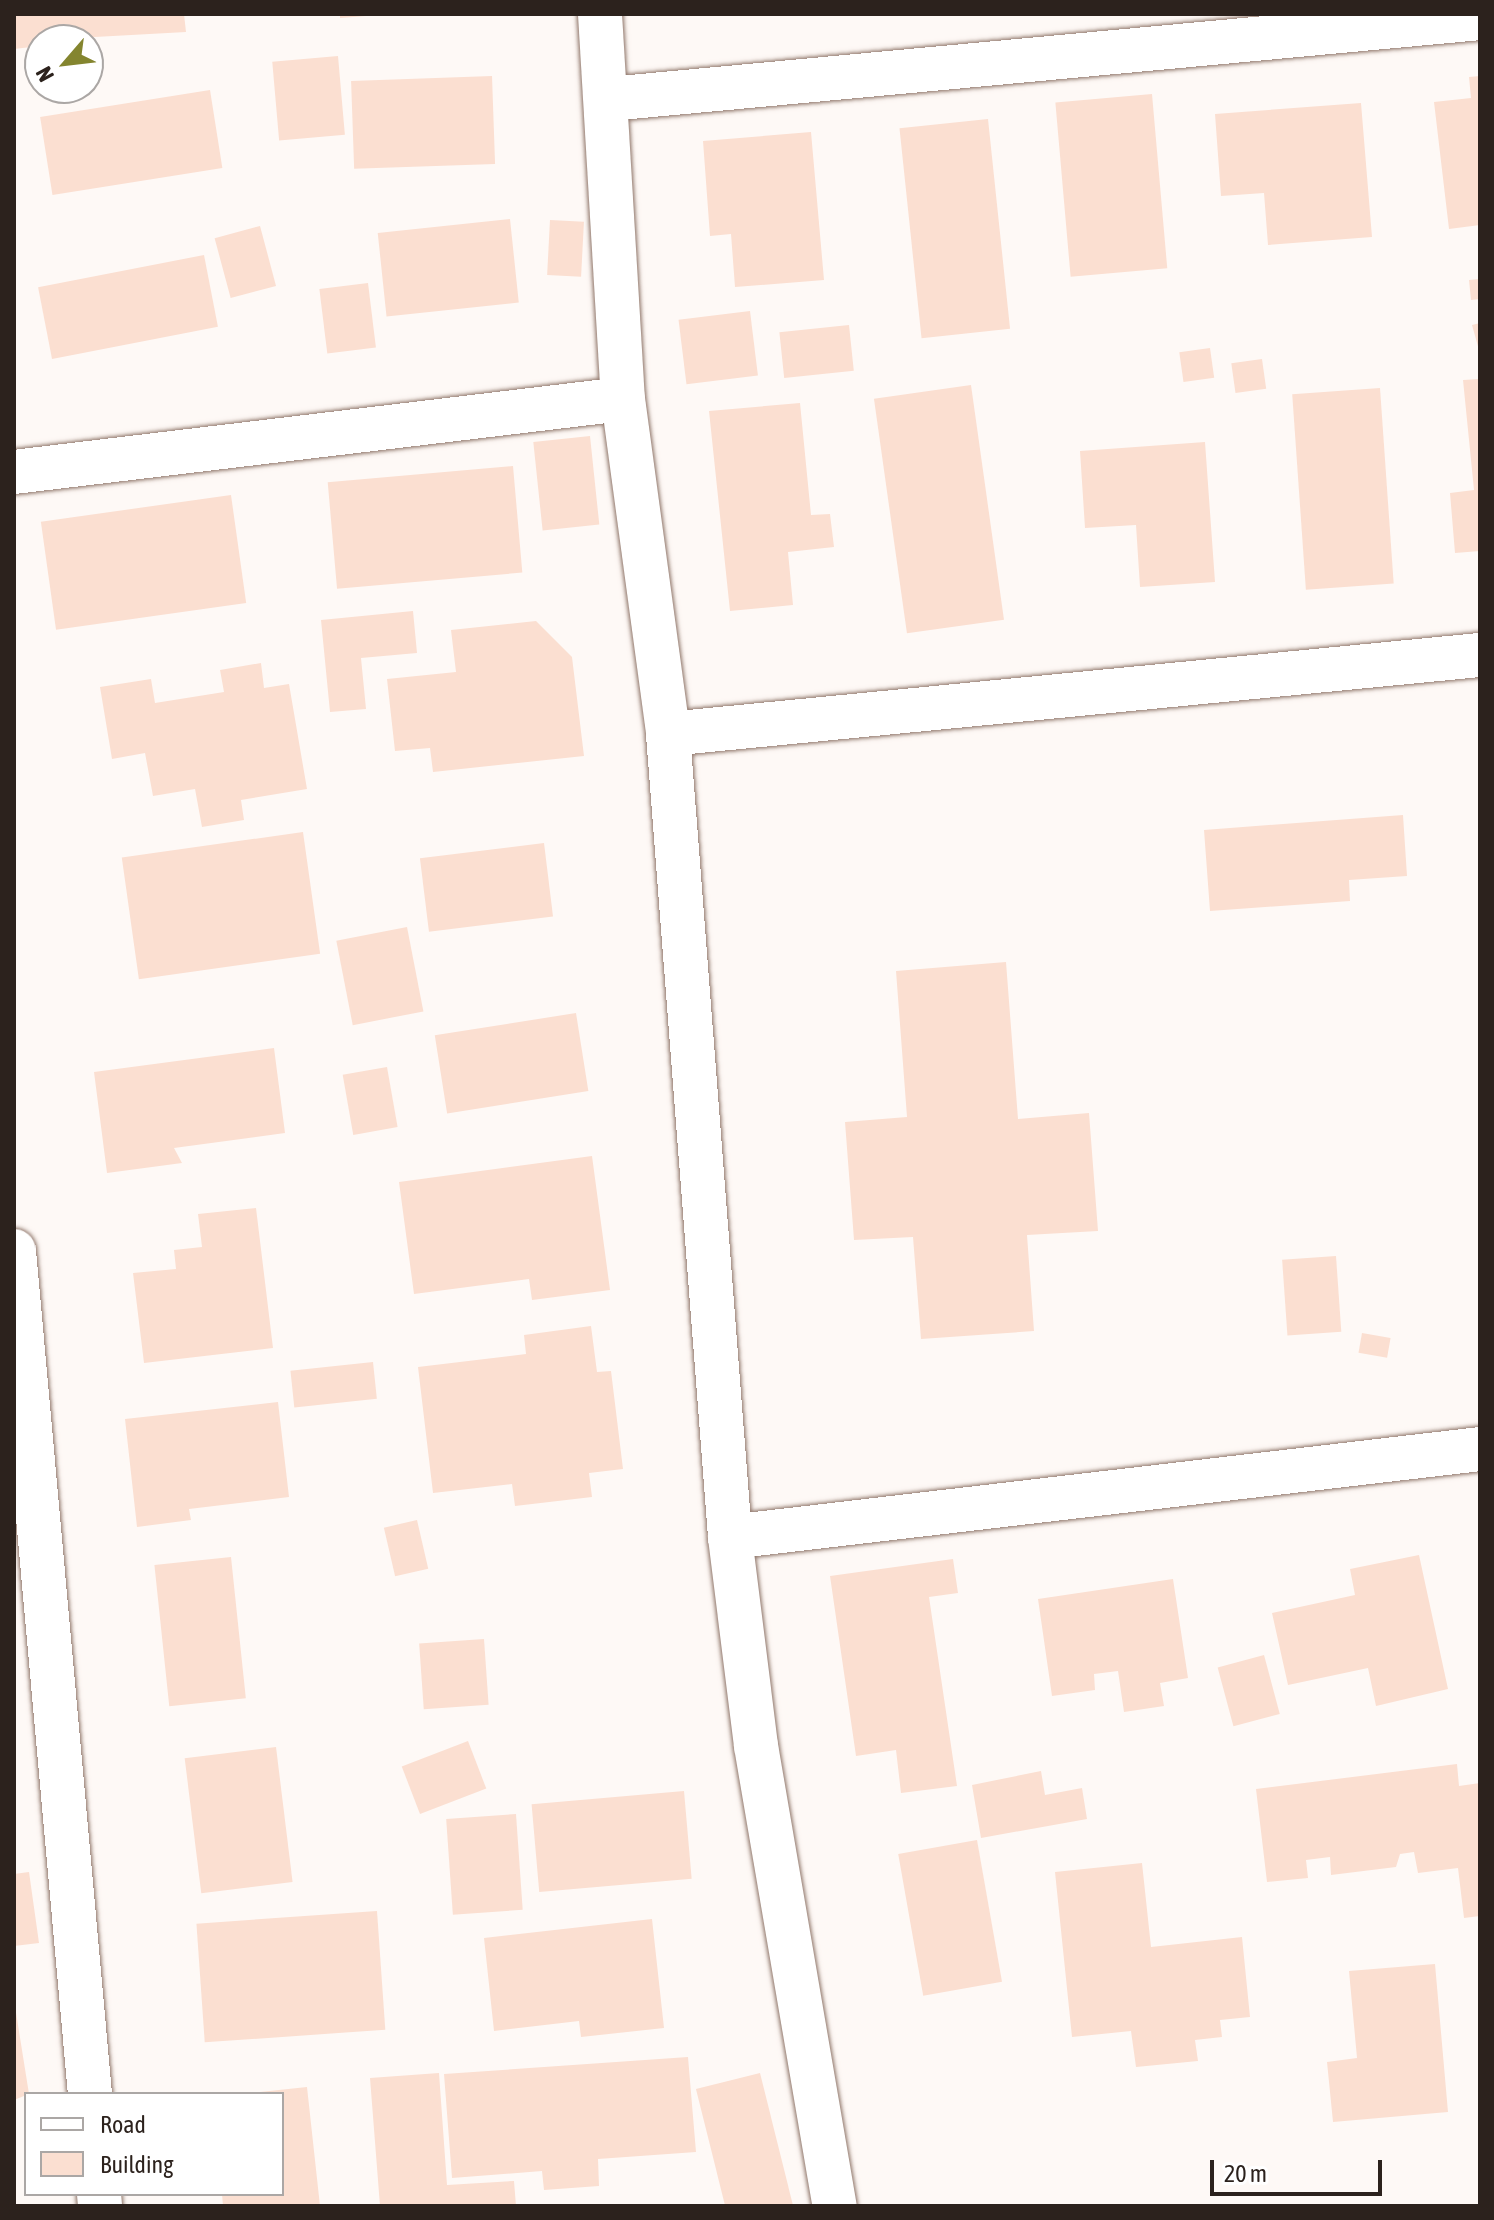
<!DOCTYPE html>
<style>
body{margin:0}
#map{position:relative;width:1494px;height:2220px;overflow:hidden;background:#fef9f6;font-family:"Asap Condensed",sans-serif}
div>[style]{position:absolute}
.building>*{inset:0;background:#fbdfd1;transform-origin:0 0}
.roads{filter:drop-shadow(0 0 2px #91786c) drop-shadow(0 0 2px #91786c)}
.minor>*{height:44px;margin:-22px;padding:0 22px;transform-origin:22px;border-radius:22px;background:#fff}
span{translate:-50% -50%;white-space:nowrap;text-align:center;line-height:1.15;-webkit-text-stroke:6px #fff;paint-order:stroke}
.frame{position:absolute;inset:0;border:16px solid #2c221d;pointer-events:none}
.legend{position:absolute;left:24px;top:2092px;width:260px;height:104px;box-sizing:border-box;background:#fff;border:2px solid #aba7a5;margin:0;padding:10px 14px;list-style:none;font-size:24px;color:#2c221d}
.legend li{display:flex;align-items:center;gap:16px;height:40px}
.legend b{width:40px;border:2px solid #aba7a5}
.north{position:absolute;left:24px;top:24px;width:80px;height:80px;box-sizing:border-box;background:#fff;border:2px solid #aba7a5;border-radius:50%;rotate:242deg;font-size:22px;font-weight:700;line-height:32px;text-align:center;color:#2c221d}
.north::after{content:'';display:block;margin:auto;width:28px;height:36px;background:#84852f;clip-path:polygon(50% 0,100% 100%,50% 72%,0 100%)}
.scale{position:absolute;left:1210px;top:2160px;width:172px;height:36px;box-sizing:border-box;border:4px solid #2c221d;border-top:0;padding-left:10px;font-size:24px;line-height:28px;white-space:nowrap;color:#2c221d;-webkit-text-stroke:6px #fff;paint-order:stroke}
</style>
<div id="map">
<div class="building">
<i style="clip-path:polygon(14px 14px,184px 14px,186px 32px,40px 40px,40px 46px,14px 49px)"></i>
<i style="clip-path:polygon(340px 14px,366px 14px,366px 16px,340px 18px)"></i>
<i style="left:338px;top:56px;width:79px;height:66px;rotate:85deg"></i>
<i style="left:492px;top:76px;width:88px;height:141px;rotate:88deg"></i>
<i style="clip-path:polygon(1480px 76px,1480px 225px,1449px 229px,1434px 102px,1471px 98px,1469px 77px)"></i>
<i style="left:210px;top:90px;width:79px;height:172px;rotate:81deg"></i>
<i style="left:1152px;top:94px;width:175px;height:97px;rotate:85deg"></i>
<i style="clip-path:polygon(1361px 103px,1372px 237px,1268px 245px,1264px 193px,1221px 196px,1215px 114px)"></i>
<i style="left:988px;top:119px;width:211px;height:89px;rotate:84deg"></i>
<i style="clip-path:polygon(811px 132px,824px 280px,735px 287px,731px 234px,710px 236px,703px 141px)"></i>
<i style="left:510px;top:219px;width:84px;height:133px;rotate:84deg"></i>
<i style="left:550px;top:220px;width:34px;height:55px;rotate:3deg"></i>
<i style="left:260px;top:226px;width:62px;height:47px;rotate:75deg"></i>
<i style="left:204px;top:255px;width:73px;height:169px;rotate:79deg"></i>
<i style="clip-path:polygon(1480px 279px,1480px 299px,1471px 300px,1469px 280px)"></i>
<i style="left:368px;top:283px;width:65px;height:49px;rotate:83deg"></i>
<i style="left:750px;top:311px;width:65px;height:72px;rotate:83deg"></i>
<i style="clip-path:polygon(1480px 323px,1480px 350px,1479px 350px,1472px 325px)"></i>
<i style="left:849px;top:325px;width:46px;height:70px;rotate:84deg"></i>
<i style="left:1210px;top:348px;width:30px;height:31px;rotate:82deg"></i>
<i style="left:1262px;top:359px;width:30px;height:31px;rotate:82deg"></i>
<i style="clip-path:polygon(1480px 379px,1480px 551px,1455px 553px,1450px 493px,1474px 490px,1463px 380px)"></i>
<i style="left:971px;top:385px;width:237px;height:98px;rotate:82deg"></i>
<i style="left:1380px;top:388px;width:196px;height:88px;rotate:86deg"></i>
<i style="clip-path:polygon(800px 403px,811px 515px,830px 514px,834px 547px,788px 552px,793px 605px,730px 611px,709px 411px)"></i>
<i style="left:590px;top:436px;width:89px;height:57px;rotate:84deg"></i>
<i style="clip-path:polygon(1205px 442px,1215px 582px,1140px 587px,1136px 525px,1085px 528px,1080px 451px)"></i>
<i style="left:513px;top:466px;width:107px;height:186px;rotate:85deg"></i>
<i style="left:231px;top:495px;width:109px;height:192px;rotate:82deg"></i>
<i style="clip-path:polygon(413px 611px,417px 653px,361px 658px,366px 709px,330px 712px,321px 620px)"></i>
<i style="clip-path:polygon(536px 621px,572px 657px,584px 756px,433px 772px,430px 748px,395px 751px,387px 679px,456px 672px,451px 630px)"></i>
<i style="clip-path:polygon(261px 663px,264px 688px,289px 684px,307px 789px,241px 800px,244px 820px,202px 827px,195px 789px,153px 796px,145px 753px,112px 759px,100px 687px,151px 679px,155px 703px,224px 692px,220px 670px)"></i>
<i style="clip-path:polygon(1403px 815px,1407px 876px,1349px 880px,1350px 901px,1210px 911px,1204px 830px)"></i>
<i style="left:303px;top:832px;width:123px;height:183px;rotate:82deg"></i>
<i style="left:544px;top:843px;width:74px;height:125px;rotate:83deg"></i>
<i style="left:407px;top:927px;width:86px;height:72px;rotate:79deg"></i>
<i style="clip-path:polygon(1006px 962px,1018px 1119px,1089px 1113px,1098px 1231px,1027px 1235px,1034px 1331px,921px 1339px,913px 1237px,854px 1240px,845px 1122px,907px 1117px,896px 971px)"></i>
<i style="left:576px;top:1013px;width:79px;height:143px;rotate:81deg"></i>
<i style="clip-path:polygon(274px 1048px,285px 1133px,174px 1148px,182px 1163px,107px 1173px,94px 1072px)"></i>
<i style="left:387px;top:1067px;width:61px;height:45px;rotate:80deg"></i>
<i style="clip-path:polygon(592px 1156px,610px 1290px,532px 1300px,529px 1279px,414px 1294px,399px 1182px)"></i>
<i style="clip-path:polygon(256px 1208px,273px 1348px,144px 1363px,133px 1273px,176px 1269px,174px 1250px,202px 1247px,198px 1214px)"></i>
<i style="left:1336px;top:1256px;width:76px;height:54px;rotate:86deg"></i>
<i style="clip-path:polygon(591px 1326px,597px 1372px,611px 1371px,623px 1469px,589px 1473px,592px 1497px,515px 1506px,512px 1484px,433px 1493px,418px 1367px,526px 1354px,524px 1335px)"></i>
<i style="left:1362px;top:1333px;width:29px;height:20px;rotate:10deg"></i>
<i style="left:373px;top:1362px;width:37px;height:83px;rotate:84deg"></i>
<i style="clip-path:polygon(278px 1402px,289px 1497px,189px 1509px,191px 1520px,137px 1527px,125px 1419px)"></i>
<i style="left:417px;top:1520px;width:50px;height:34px;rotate:77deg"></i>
<i style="clip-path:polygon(1419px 1555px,1448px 1689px,1376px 1706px,1368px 1668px,1288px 1685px,1272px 1613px,1355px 1595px,1350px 1569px)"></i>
<i style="left:231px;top:1557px;width:142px;height:77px;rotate:84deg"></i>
<i style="clip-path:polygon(953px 1559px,958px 1593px,929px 1597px,957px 1786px,901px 1793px,896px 1750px,856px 1756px,830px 1576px)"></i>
<i style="clip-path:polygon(1173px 1579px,1188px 1678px,1160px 1683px,1164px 1706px,1124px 1712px,1118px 1671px,1094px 1674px,1095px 1690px,1052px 1696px,1038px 1599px)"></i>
<i style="left:484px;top:1639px;width:66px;height:65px;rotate:86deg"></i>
<i style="left:1264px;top:1655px;width:61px;height:48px;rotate:75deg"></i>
<i style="left:468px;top:1741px;width:51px;height:71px;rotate:69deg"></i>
<i style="left:276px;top:1747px;width:136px;height:92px;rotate:83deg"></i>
<i style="clip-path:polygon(1457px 1764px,1459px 1786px,1480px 1783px,1480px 1916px,1464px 1918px,1458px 1868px,1418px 1873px,1414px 1852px,1400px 1854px,1396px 1867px,1331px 1875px,1330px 1857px,1306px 1860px,1308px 1878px,1267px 1882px,1256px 1789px)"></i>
<i style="clip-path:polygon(1041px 1771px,1045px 1795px,1082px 1788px,1087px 1819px,981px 1838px,972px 1785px)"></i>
<i style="left:684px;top:1791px;width:88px;height:153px;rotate:85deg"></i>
<i style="left:516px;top:1814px;width:96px;height:70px;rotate:86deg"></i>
<i style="left:977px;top:1840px;width:144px;height:80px;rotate:80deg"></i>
<i style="clip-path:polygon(1142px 1863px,1151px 1947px,1242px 1937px,1250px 2017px,1220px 2020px,1222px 2037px,1195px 2040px,1198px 2061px,1136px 2067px,1131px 2031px,1072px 2037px,1055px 1872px)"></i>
<i style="clip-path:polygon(29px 1872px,39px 1943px,14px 1946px,14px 1874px)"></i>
<i style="left:377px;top:1911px;width:119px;height:181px;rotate:86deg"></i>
<i style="clip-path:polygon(652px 1919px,664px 2028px,581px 2037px,579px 2021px,494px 2031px,484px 1938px)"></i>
<i style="clip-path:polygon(1435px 1964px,1448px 2112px,1333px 2122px,1327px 2062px,1357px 2058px,1349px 1971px)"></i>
<i style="clip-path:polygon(14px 2000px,29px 2094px,14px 2100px)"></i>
<i style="clip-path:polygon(688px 2057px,696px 2152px,598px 2159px,599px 2186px,544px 2190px,542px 2171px,452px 2178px,444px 2074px)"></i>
<i style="clip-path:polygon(439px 2073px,447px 2185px,514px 2181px,516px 2206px,380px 2206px,370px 2078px)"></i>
<i style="left:760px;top:2073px;width:137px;height:66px;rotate:76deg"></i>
<i style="clip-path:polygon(307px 2087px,320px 2206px,223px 2206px,222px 2194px,282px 2194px,282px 2094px,260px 2092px)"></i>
</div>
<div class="roads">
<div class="minor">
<i style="left:600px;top:14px;width:386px;rotate:86.6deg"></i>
<i style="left:623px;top:399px;width:338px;rotate:82.3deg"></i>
<i style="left:668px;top:734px;width:805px;rotate:85.58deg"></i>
<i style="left:730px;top:1537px;width:211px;rotate:82.9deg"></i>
<i style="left:756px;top:1746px;width:467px;rotate:80.3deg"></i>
<i style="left:609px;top:99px;width:875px;rotate:-5.31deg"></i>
<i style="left:14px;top:472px;width:613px;rotate:-6.84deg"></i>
<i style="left:668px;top:734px;width:816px;rotate:-5.56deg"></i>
<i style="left:14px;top:1251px;width:846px;rotate:84.85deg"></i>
<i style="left:730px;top:1537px;width:755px;rotate:-6.69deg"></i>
<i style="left:99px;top:2194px;width:12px;rotate:85deg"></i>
</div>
</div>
<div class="frame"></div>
<ul class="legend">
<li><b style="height:10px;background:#fff"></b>Road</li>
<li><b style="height:22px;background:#fbdfd1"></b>Building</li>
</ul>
<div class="north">N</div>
<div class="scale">20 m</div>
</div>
